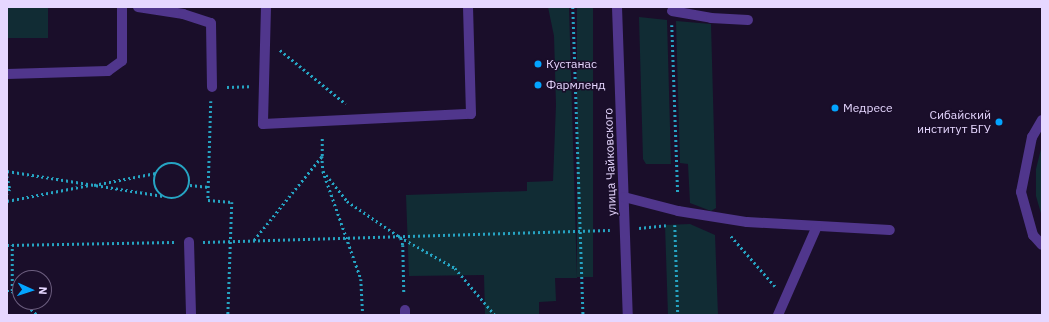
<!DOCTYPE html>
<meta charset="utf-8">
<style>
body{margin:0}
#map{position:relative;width:1049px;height:322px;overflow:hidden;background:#1a0e2a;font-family:"IBM Plex Sans",sans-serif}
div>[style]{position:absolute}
.green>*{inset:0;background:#112c34;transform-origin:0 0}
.path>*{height:2.5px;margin-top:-1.25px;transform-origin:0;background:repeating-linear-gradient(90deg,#26a4c3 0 2px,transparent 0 5px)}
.path>.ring{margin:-1.25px;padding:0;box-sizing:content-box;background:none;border:2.5px solid #26a4c3;border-radius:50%}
.minor>*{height:10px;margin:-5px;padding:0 5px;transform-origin:5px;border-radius:5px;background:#50368c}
.dots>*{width:11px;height:11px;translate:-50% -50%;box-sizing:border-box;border:2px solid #1a0e2a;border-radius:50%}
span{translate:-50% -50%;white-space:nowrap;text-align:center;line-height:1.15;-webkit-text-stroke:3px #1a0e2a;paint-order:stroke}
.poi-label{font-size:12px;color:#e6d7ff}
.left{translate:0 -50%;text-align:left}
.right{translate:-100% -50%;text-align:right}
.street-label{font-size:12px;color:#e6d7ff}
.frame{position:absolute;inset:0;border:8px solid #e6d7ff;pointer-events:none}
.north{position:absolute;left:12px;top:270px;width:40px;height:40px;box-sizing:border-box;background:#1a0e2a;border:1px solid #6c5e7f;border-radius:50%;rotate:93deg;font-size:11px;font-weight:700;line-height:16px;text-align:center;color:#e6d7ff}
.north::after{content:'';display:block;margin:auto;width:14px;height:18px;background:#03a4ff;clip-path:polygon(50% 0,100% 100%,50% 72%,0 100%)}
</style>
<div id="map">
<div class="green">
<i style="left:7px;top:7px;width:41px;height:31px"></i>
<i style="clip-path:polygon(548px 7px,569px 7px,577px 278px,555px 278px,556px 301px,539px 302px,539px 315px,485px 315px,484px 275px,409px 276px,406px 195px,527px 191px,527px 182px,553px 181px,556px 105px,554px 36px)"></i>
<i style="left:577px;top:7px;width:16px;height:270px"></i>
<i style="clip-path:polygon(639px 17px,667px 20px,671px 164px,646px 164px,643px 159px)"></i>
<i style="clip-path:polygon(676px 21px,711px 24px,716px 208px,711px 211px,690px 203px,688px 164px,680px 163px)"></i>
<i style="clip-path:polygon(1042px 145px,1042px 217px,1036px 196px,1036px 169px)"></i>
<i style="clip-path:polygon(690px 224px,715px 235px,718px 315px,668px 315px,665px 225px)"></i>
</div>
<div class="path">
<i style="left:573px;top:7px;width:308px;rotate:88.1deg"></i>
<i style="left:672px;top:25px;width:169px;rotate:88deg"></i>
<i style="left:280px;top:50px;width:85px;rotate:39.3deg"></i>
<i style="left:7px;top:53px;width:1px"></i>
<i style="left:227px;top:87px;width:23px;rotate:-2deg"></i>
<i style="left:211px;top:101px;width:99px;rotate:91.7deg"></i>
<i style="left:208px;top:200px;width:24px;rotate:5deg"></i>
<i style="left:232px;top:202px;width:113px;rotate:92deg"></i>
<i style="left:322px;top:156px;width:15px;rotate:86deg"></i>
<i style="left:323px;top:171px;width:114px;rotate:70.6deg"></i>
<i style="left:361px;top:279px;width:36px;rotate:87deg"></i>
<i class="ring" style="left:154px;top:163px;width:33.5px;height:33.5px"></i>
<i style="left:7px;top:171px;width:158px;rotate:9.1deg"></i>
<i style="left:323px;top:171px;width:38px;rotate:51deg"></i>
<i style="left:347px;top:201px;width:64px;rotate:34.2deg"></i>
<i style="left:400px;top:237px;width:63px;rotate:29.4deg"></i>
<i style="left:455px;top:268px;width:62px;rotate:49.6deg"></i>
<i style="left:7px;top:176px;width:13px;rotate:77deg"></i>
<i style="left:10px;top:189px;width:6px;rotate:121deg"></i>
<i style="left:94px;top:185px;width:63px;rotate:-11deg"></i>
<i style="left:190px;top:185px;width:19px;rotate:6deg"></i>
<i style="left:7px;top:201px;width:84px;rotate:-11deg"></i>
<i style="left:675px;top:225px;width:90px;rotate:88.1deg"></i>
<i style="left:639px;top:228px;width:27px;rotate:-6deg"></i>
<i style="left:731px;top:236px;width:67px;rotate:48.7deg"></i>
<i style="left:401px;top:238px;width:7px;rotate:74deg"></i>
<i style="left:403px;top:245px;width:49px;rotate:88.8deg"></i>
<i style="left:254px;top:240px;width:108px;rotate:-51deg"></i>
<i style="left:322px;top:156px;width:20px;rotate:-90deg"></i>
<i style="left:203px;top:242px;width:407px;rotate:-1.7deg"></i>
<i style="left:7px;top:245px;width:167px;rotate:-1deg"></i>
<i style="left:7px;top:291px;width:5px"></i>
<i style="left:12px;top:291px;width:46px;rotate:-90deg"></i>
<i style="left:12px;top:291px;width:11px;rotate:41deg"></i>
<i style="left:24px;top:302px;width:18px;rotate:45deg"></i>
</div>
<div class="minor">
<i style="left:138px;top:7px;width:46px;rotate:8.8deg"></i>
<i style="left:183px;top:14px;width:29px;rotate:18deg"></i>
<i style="left:211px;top:23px;width:64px;rotate:89.1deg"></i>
<i style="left:266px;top:7px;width:117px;rotate:91.5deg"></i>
<i style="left:263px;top:124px;width:208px;rotate:-2.8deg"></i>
<i style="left:471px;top:114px;width:107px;rotate:-91.6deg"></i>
<i style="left:617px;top:7px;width:308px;rotate:88deg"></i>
<i style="left:672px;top:11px;width:40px;rotate:10deg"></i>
<i style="left:711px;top:18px;width:37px;rotate:3deg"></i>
<i style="left:7px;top:74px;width:101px;rotate:-1.7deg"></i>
<i style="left:108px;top:71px;width:17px;rotate:-36deg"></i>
<i style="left:122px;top:61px;width:54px;rotate:-90deg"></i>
<i style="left:1042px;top:120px;width:20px;rotate:120deg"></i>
<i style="left:1032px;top:137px;width:56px;rotate:101.3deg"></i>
<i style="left:1021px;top:192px;width:45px;rotate:74.4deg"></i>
<i style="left:1033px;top:235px;width:13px;rotate:48deg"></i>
<i style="left:624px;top:197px;width:56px;rotate:14.5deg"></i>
<i style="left:678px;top:211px;width:70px;rotate:9.1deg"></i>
<i style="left:747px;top:222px;width:143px;rotate:3.2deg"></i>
<i style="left:189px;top:242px;width:73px;rotate:88.4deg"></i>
<i style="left:405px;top:310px;width:5px;rotate:90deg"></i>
<i style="left:778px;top:315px;width:97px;rotate:-66.3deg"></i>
</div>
<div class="dots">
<i style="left:538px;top:64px;background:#03a4ff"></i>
<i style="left:538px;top:85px;background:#03a4ff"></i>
<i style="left:835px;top:108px;background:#03a4ff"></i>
<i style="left:999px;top:122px;background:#03a4ff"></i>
</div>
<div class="poi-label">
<span class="left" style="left:546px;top:64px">Кустанас</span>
<span class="left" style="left:546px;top:85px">Фармленд</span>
<span class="left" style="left:843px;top:108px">Медресе</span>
<span class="right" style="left:991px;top:122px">Сибайский<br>институт БГУ</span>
</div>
<div class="street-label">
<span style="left:610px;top:162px;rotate:-92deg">улица Чайковского</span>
</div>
<div class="frame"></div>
<div class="north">N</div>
</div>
